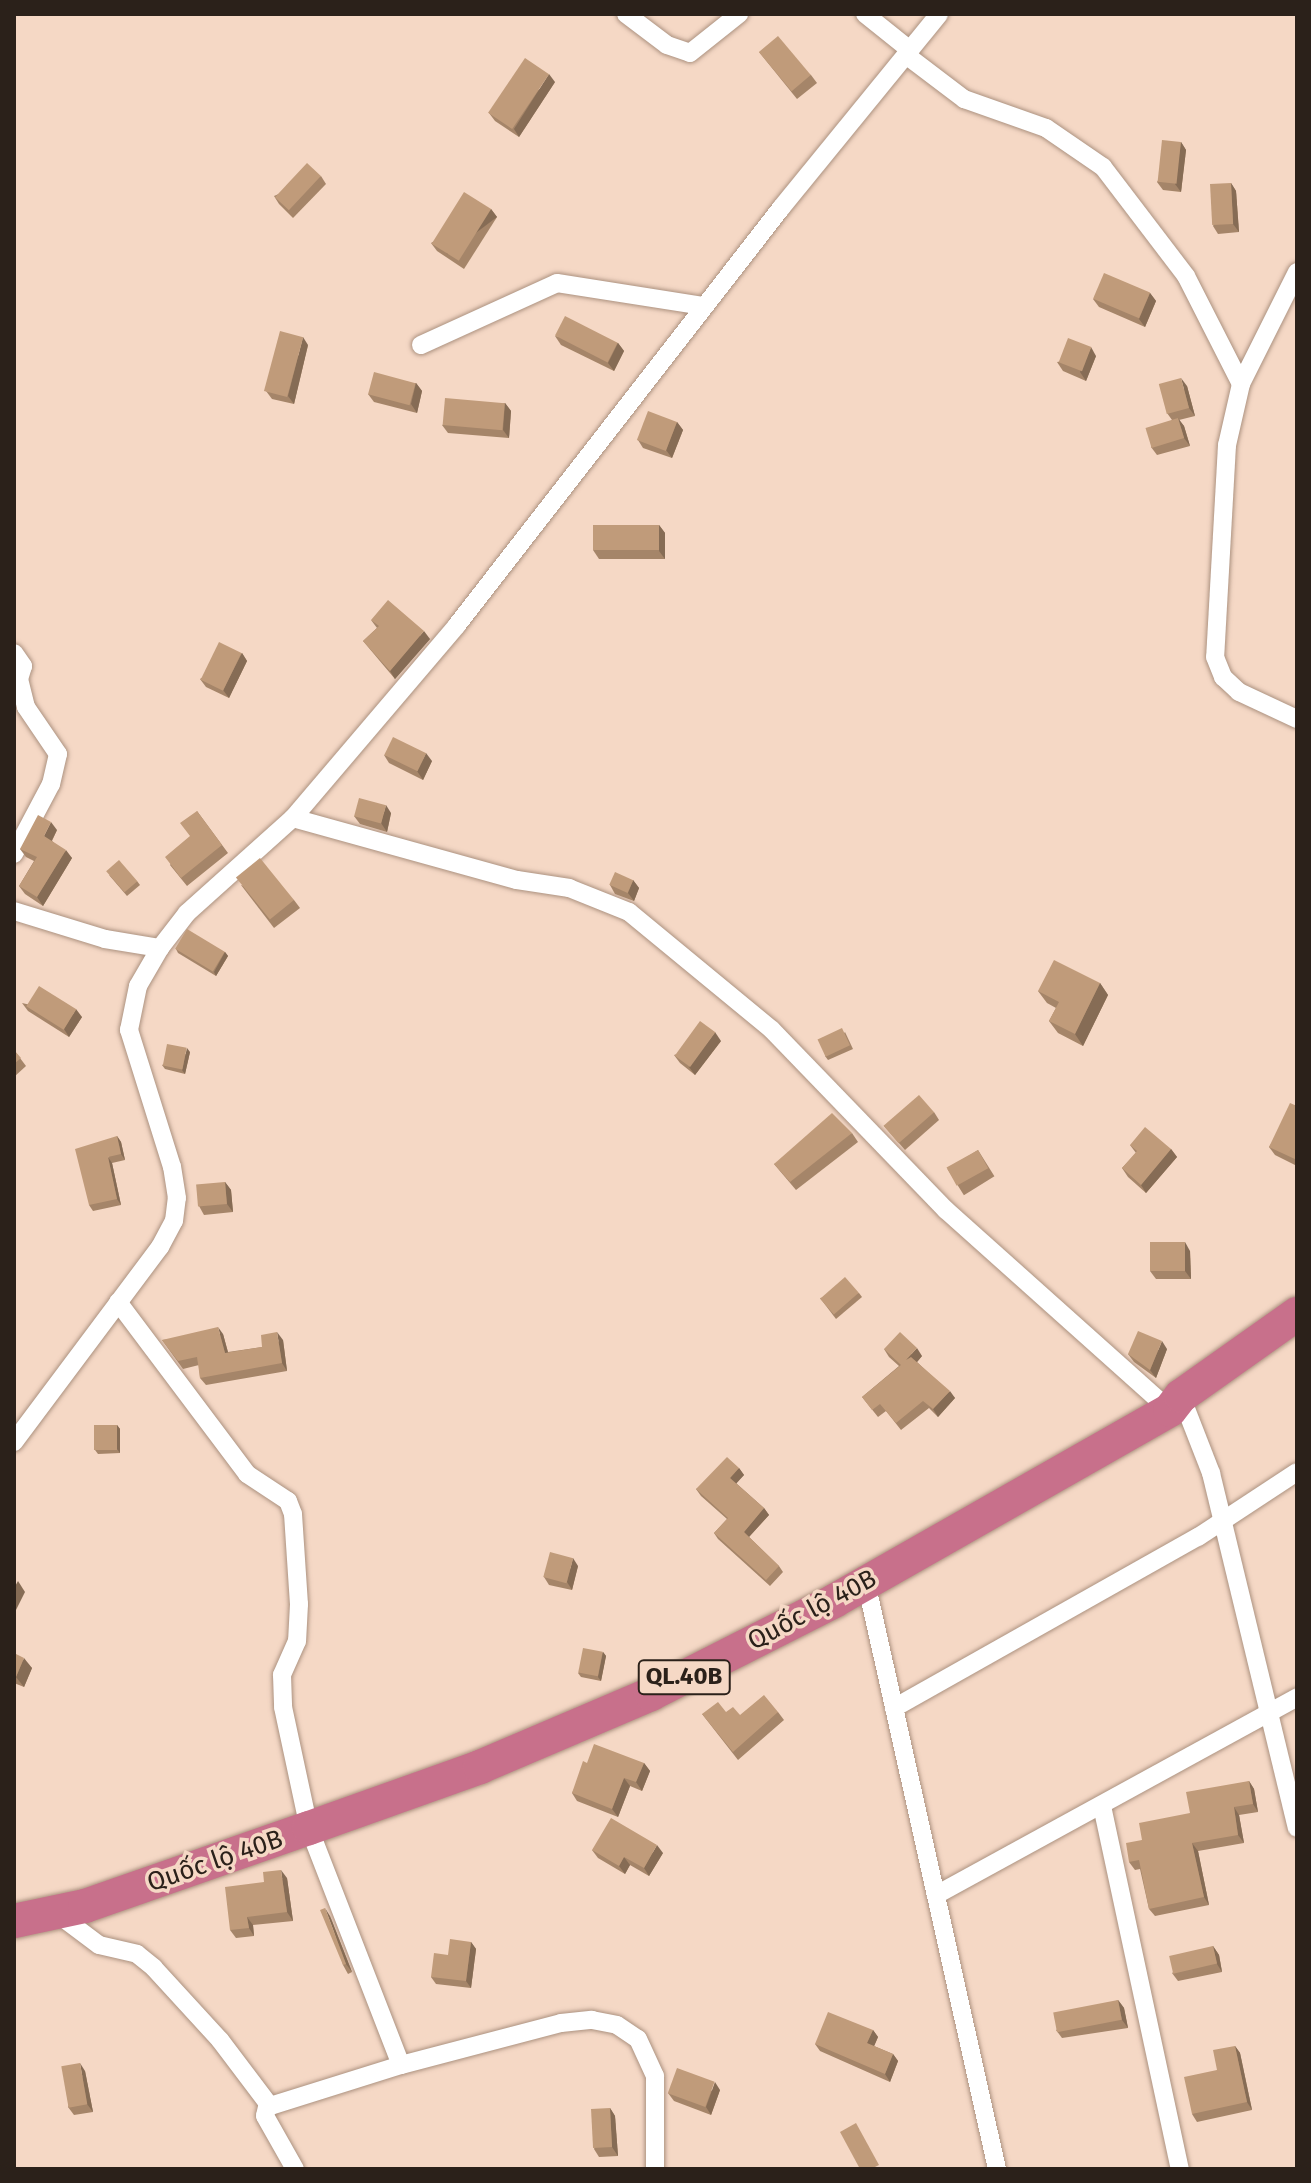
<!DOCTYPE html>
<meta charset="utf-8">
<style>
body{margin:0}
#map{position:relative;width:1311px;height:2183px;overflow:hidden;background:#f5d8c5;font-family:"Fira Sans",sans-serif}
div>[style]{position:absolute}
.roads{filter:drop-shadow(0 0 2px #ac9280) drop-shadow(0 0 2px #ac9280)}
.street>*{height:18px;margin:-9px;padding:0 9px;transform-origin:9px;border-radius:9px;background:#fff}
.highway>*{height:34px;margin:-17px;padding:0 17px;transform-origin:17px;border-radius:17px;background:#c8708b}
.wall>*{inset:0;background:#a58569;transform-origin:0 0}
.shaded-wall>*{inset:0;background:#866c55;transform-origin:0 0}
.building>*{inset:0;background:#c09b7a;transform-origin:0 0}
span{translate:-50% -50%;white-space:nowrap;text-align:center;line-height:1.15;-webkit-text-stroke:7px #f5d8c5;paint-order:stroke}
.shield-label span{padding:2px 6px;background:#f5d8c5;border:2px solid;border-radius:6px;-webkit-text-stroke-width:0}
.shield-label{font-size:24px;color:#2b211a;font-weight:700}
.street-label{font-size:26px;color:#2b211a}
.frame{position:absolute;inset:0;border:16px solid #2b211a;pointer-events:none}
</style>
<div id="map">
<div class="roads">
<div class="street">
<i style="left:626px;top:14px;width:51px;rotate:37.1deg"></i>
<i style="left:667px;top:45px;width:24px;rotate:19deg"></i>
<i style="left:690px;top:53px;width:63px;rotate:-38.5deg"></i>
<i style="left:865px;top:14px;width:58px;rotate:38.7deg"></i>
<i style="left:906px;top:55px;width:73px;rotate:37.2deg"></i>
<i style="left:964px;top:99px;width:87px;rotate:19.5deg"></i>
<i style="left:1046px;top:128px;width:69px;rotate:34.4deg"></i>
<i style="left:1103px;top:167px;width:137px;rotate:52.7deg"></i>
<i style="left:1186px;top:276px;width:121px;rotate:63deg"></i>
<i style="left:1297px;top:272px;width:125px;rotate:116.6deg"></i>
<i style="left:1241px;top:384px;width:63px;rotate:102.9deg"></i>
<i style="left:1227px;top:445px;width:212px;rotate:93.2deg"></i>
<i style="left:1215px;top:657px;width:22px;rotate:68deg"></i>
<i style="left:1223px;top:677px;width:22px;rotate:43deg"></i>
<i style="left:1239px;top:692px;width:64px;rotate:25deg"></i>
<i style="left:421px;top:345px;width:149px;rotate:-24.5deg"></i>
<i style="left:557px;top:283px;width:149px;rotate:8.9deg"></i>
<i style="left:14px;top:653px;width:16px;rotate:55deg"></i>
<i style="left:23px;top:666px;width:14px;rotate:107deg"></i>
<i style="left:19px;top:679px;width:29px;rotate:76deg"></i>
<i style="left:26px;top:707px;width:57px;rotate:55.8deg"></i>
<i style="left:58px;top:754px;width:31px;rotate:103deg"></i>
<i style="left:51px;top:784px;width:79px;rotate:117.9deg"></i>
<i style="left:293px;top:818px;width:232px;rotate:15.5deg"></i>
<i style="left:517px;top:880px;width:53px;rotate:8.7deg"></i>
<i style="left:569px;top:888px;width:65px;rotate:21.8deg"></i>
<i style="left:629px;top:912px;width:185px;rotate:39.5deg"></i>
<i style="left:772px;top:1030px;width:250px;rotate:46deg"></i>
<i style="left:946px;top:1210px;width:300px;rotate:41.8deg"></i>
<i style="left:14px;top:911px;width:95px;rotate:17.1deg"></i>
<i style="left:105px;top:939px;width:56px;rotate:9.3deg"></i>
<i style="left:118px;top:1302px;width:215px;rotate:53.1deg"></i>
<i style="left:247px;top:1474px;width:49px;rotate:33.4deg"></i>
<i style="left:288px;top:1501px;width:14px;rotate:69deg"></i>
<i style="left:293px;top:1514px;width:90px;rotate:86.2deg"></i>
<i style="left:299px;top:1604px;width:37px;rotate:93deg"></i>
<i style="left:297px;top:1641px;width:37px;rotate:114deg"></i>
<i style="left:282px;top:1675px;width:32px;rotate:88deg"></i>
<i style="left:283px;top:1707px;width:124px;rotate:77.9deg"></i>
<i style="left:309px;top:1828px;width:254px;rotate:68.8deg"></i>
<i style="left:401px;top:2065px;width:140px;rotate:162.6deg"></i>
<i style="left:267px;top:2107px;width:9px;rotate:103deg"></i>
<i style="left:265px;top:2116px;width:61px;rotate:60.5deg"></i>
<i style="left:1181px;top:1396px;width:83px;rotate:68.7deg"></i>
<i style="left:1211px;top:1473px;width:365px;rotate:76.4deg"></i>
<i style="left:14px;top:1442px;width:244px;rotate:-53.2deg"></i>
<i style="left:160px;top:1247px;width:30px;rotate:-62deg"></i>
<i style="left:174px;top:1221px;width:23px;rotate:-83deg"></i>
<i style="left:177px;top:1198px;width:31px;rotate:-99deg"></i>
<i style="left:172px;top:1167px;width:144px;rotate:-107.4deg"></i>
<i style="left:129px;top:1030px;width:45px;rotate:-78.4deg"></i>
<i style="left:138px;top:986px;width:44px;rotate:-59.9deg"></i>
<i style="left:160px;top:948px;width:44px;rotate:-52.4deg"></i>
<i style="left:187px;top:913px;width:142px;rotate:-41.9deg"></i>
<i style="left:293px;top:818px;width:253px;rotate:-49.6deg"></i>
<i style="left:457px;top:625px;width:528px;rotate:-52.15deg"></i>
<i style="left:781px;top:208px;width:250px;rotate:-50.8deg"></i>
<i style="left:866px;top:1582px;width:601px;rotate:77.42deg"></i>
<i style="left:894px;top:1708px;width:349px;rotate:-29.4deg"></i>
<i style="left:1198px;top:1537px;width:118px;rotate:-33.3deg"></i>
<i style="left:1102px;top:1806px;width:371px;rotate:77.9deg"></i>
<i style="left:936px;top:1895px;width:412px;rotate:-28.7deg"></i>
<i style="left:55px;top:1912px;width:55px;rotate:36.9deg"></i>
<i style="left:99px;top:1945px;width:39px;rotate:13deg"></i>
<i style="left:137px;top:1954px;width:22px;rotate:39deg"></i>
<i style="left:154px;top:1968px;width:98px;rotate:47.5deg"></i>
<i style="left:220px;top:2040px;width:83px;rotate:52.9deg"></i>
<i style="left:401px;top:2065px;width:165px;rotate:-14.7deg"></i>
<i style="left:561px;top:2023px;width:31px;rotate:-6deg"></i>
<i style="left:592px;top:2020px;width:25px;rotate:11deg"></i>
<i style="left:617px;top:2025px;width:25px;rotate:34deg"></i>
<i style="left:638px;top:2039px;width:41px;rotate:65.3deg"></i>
<i style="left:655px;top:2076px;width:93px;rotate:90deg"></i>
</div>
<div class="highway">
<i style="left:14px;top:1921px;width:73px;rotate:-11.9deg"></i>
<i style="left:85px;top:1906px;width:237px;rotate:-19.2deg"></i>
<i style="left:309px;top:1828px;width:182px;rotate:-19.6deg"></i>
<i style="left:480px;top:1767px;width:186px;rotate:-23.1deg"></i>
<i style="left:651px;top:1694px;width:205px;rotate:-26.9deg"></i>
<i style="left:834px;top:1601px;width:386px;rotate:-29.6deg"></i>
<i style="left:1170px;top:1410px;width:18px;rotate:-52deg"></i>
<i style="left:1181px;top:1396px;width:142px;rotate:-35.3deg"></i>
</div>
</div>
<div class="wall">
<i style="clip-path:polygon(759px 52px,811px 75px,817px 83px,797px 99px)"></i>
<i style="clip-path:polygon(555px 82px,519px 137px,495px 121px,489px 113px)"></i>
<i style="clip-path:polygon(1181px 142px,1186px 150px,1181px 192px,1163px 190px,1157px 182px)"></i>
<i style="clip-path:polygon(321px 176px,326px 184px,293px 218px,279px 204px,274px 196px)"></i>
<i style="clip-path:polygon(1231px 183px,1236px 191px,1239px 232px,1218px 234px,1213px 226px)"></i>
<i style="clip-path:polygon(491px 209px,497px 217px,464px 269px,437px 251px,431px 243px)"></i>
<i style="clip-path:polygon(1150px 293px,1156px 301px,1145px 327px,1099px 307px,1093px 299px)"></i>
<i style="clip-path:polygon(555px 336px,618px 343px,624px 351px,614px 371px,561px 345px)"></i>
<i style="clip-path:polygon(308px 345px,294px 404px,272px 399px,266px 391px)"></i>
<i style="clip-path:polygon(1096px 356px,1086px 381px,1063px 371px,1057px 362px)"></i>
<i style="clip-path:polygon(416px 383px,422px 391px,417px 413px,374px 402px,368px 394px)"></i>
<i style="clip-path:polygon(1187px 386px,1195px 416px,1179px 420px,1184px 426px,1190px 446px,1157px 455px,1151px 447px,1172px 420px,1167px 413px)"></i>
<i style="clip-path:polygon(505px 403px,511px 411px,509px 438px,448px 433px,442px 425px)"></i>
<i style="clip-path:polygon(677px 422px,683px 430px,672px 458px,643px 448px,638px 440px)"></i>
<i style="clip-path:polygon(659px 525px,665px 533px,665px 559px,599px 559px,593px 550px)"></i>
<i style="clip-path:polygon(371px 620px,430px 639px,395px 679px,363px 641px,377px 628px)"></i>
<i style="clip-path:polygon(242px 653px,247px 661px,229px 698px,206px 687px,200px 679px)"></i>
<i style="clip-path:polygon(384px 755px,432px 761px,423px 780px,389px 763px)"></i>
<i style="clip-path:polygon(197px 811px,228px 853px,187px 886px,170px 865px,190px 837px)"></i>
<i style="clip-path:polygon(391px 813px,387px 832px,360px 824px,354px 816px)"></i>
<i style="clip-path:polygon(57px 830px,52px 841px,72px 858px,43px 906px,25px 894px,19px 886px,34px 861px,26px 857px,20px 849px)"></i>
<i style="clip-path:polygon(109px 875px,137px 881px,140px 885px,127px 896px)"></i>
<i style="clip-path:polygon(633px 880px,639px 888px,634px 901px,615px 894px,610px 885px)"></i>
<i style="clip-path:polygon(241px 885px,294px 900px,300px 908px,274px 928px)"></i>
<i style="clip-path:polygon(176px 949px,225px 952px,228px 956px,216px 976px,178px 953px)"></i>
<i style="clip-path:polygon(1100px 983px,1108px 995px,1083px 1046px,1058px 1033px,1049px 1021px,1056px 1008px,1047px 1003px,1038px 991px)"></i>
<i style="clip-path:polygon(22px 1003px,82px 1017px,69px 1037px,28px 1011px)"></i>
<i style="clip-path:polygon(845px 1032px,853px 1049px,828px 1060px,825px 1056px)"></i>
<i style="clip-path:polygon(721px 1041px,695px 1075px,680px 1063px,674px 1055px)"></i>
<i style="clip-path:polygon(14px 1050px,26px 1066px,14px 1077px)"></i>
<i style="clip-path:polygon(190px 1052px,185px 1074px,165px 1069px,162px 1065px)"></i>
<i style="clip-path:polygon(1297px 1106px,1297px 1166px,1275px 1155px,1269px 1147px)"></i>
<i style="clip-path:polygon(934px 1112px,939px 1120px,905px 1150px,884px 1126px)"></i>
<i style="clip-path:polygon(852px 1133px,858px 1142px,796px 1190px,774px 1164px)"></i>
<i style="clip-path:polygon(117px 1136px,121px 1142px,125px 1160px,112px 1163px,121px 1205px,93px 1211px,89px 1205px)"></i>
<i style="clip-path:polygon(1130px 1145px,1171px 1149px,1177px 1157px,1146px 1193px,1128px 1177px,1122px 1168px,1136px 1153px)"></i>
<i style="left:978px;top:1150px;width:31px;height:36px;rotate:58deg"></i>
<i style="clip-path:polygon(225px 1182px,231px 1190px,233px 1212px,204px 1215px,199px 1206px)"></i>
<i style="clip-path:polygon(1190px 1251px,1191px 1279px,1156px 1279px,1150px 1271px)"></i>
<i style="clip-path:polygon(859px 1293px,862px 1297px,836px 1319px,820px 1298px)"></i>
<i style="clip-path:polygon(223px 1334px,228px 1352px,262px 1347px,283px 1340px,287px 1371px,206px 1385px,200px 1378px,199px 1365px,183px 1369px,162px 1340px)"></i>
<i style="clip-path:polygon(884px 1349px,922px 1356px,917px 1362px,955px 1398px,938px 1417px,929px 1408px,901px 1430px,886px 1411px,878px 1417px,862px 1397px,899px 1366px,889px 1357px)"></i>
<i style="clip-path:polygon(1167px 1349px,1156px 1378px,1134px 1362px,1128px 1354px)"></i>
<i style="clip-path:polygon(117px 1425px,120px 1429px,120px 1453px,98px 1454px,95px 1450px)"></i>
<i style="clip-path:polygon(739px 1468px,744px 1475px,736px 1483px,764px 1508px,769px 1515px,749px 1537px,779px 1566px,783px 1572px,770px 1586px,718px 1539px,714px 1533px,727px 1519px,701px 1496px,696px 1489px)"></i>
<i style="clip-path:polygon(578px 1566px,572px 1590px,549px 1585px,544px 1577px)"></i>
<i style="clip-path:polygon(603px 1652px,606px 1656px,601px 1681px,581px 1677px,578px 1673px)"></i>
<i style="clip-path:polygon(14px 1653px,32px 1668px,24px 1687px,14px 1683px)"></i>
<i style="clip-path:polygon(726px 1712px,740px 1715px,778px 1712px,784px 1720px,738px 1760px,702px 1714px)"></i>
<i style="clip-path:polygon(587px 1763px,644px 1763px,650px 1771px,642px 1791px,630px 1786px,618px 1817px,577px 1801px,572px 1793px)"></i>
<i style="clip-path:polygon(1249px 1781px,1254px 1789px,1258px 1812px,1239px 1815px,1244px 1843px,1198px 1851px,1209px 1905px,1155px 1916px,1149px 1909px,1140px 1869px,1135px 1870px,1129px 1862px,1142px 1840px)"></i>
<i style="clip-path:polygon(592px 1850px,663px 1853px,649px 1876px,630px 1865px,625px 1874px,598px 1858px)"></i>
<i style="clip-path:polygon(287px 1878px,293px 1921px,253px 1925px,254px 1936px,236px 1938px,230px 1930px,264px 1882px)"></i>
<i style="clip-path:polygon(330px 1916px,352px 1972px,348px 1974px,343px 1965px)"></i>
<i style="clip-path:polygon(471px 1942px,476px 1949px,471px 1988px,436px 1984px,431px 1977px,448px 1955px)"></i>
<i style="clip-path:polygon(1213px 1946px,1219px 1955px,1222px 1972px,1178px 1981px,1172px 1973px)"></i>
<i style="clip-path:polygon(1118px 2000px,1124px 2008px,1128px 2028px,1062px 2038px,1056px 2030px)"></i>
<i style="clip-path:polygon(873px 2030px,878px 2037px,874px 2046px,893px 2054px,898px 2061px,890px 2082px,820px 2051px,815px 2044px)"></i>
<i style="clip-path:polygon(1235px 2046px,1240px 2053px,1252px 2110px,1197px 2122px,1192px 2114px,1217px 2070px)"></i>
<i style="clip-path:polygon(85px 2071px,93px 2112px,74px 2115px,68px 2107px)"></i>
<i style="clip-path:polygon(720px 2090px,711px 2115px,674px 2101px,668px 2093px)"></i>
<i style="clip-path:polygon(610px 2108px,615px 2116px,618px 2156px,599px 2157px,594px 2149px)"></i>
</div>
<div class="shaded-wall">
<i style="clip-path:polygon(549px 74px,555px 82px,519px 137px,514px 129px)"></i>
<i style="clip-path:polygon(1181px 142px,1186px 150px,1181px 192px,1175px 184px)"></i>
<i style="clip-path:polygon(1231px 183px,1236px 191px,1239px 232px,1233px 224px)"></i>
<i style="left:491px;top:209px;width:10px;height:62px;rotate:53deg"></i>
<i style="clip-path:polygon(1150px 293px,1156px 301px,1145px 327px,1139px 319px)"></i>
<i style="clip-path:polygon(303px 337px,308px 345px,294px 404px,288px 396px)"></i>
<i style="clip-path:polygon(618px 343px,624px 351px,614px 371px,608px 363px)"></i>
<i style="clip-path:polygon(1091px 347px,1096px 356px,1086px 381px,1080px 372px)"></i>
<i style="clip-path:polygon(1181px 378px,1187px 386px,1195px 416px,1189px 408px)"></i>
<i style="clip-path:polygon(416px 383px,422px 391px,417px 413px,411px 404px)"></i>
<i style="clip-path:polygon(505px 403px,511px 411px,509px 438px,503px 430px)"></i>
<i style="clip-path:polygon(1178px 418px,1184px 426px,1190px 446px,1184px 438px)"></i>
<i style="clip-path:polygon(677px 422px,683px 430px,672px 458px,666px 450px)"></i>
<i style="clip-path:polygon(659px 525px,665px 533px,665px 559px,659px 551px)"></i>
<i style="clip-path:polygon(424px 631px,430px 639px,395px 679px,390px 671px)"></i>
<i style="clip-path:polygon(242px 653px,247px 661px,229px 698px,223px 690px)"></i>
<i style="clip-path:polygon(426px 753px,432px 761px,423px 780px,417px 771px)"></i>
<i style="clip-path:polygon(386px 805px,391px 813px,387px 832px,381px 823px)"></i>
<i style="clip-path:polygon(51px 822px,57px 830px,50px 844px,44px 836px)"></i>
<i style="clip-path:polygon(66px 850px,72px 858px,43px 906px,37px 897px)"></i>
<i style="clip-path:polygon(633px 880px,639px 888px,634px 901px,628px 893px)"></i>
<i style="clip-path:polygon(225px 952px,228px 956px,216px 976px,214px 972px)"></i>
<i style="clip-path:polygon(1100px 983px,1108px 995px,1083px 1046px,1075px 1034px)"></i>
<i style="clip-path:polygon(76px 1009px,82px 1017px,69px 1037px,64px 1029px)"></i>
<i style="clip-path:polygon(715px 1032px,721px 1041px,695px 1075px,689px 1067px)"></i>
<i style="clip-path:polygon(187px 1048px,190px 1052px,185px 1074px,182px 1070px)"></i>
<i style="clip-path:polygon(117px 1136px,121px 1142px,125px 1160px,121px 1154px)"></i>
<i style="clip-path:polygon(1171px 1149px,1177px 1157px,1146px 1193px,1141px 1185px)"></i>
<i style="clip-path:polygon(108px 1157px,112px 1163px,121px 1205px,117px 1199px)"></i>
<i style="clip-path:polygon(225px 1182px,231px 1190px,233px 1212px,227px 1204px)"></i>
<i style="clip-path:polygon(1185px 1242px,1190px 1251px,1191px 1279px,1185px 1271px)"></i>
<i style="clip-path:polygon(218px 1327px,223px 1334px,230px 1360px,225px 1353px)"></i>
<i style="clip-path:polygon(277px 1332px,283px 1340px,287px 1371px,282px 1363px)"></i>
<i style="clip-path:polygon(1162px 1341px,1167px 1349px,1156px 1378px,1150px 1370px)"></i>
<i style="clip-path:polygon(917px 1348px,922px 1356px,912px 1368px,906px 1360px)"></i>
<i style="clip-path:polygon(950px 1391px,955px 1398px,938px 1417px,933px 1409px)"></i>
<i style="clip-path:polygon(117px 1425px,120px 1429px,120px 1453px,117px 1449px)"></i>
<i style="clip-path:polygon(739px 1468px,744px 1475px,735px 1485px,730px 1478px)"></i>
<i style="clip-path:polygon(764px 1508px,769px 1515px,748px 1538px,744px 1532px)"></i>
<i style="clip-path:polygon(573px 1558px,578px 1566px,572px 1590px,567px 1582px)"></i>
<i style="clip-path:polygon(18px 1581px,25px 1592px,14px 1614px,14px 1588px)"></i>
<i style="clip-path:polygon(603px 1652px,606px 1656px,601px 1681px,598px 1677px)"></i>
<i style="clip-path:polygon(24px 1658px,32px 1668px,24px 1687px,16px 1677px)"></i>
<i style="clip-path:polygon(644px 1763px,650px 1771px,642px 1791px,636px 1782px)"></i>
<i style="clip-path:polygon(624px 1778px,630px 1786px,618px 1817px,612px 1809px)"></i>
<i style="clip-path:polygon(1249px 1781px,1254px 1789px,1258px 1812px,1253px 1804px)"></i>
<i style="clip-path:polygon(1234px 1807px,1239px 1815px,1244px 1843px,1238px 1835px)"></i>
<i style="clip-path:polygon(1192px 1843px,1198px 1851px,1209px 1905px,1204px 1897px)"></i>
<i style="clip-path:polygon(657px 1845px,663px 1853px,649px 1876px,644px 1868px)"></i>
<i style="clip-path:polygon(624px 1857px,630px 1865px,625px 1874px,619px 1866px)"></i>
<i style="clip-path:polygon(281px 1870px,287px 1878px,293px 1921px,287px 1912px)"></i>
<i style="clip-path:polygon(325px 1908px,330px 1916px,352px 1972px,346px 1964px)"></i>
<i style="clip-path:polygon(247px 1917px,253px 1925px,254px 1936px,249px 1928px)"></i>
<i style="clip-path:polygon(471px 1942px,476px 1949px,471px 1988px,466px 1981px)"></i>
<i style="clip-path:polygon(1213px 1946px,1219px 1955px,1222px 1972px,1217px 1964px)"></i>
<i style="clip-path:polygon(1118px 2000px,1124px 2008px,1128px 2028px,1122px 2020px)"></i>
<i style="clip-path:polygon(873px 2030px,878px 2037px,872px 2051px,867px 2043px)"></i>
<i style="clip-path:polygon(1235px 2046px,1240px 2053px,1252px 2110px,1247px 2102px)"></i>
<i style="clip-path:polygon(893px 2054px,898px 2061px,890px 2082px,885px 2074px)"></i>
<i style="clip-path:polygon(80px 2063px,85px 2071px,93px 2112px,87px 2104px)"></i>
<i style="clip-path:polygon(715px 2082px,720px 2090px,711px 2115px,706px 2107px)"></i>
<i style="clip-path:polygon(610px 2108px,615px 2116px,618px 2156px,612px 2147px)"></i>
</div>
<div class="building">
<i style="left:778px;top:36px;width:51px;height:25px;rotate:50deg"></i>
<i style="left:525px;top:58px;width:29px;height:66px;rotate:34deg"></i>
<i style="left:1162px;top:140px;width:19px;height:42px;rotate:6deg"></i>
<i style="left:307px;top:163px;width:19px;height:47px;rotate:43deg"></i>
<i style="left:1231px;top:183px;width:41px;height:21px;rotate:87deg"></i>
<i style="left:464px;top:192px;width:32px;height:61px;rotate:32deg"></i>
<i style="left:1104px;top:273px;width:50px;height:28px;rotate:23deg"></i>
<i style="left:565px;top:316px;width:59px;height:22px;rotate:27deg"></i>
<i style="left:280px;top:331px;width:24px;height:62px;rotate:15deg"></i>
<i style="left:1068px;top:338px;width:25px;height:26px;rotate:21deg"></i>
<i style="left:374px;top:372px;width:43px;height:23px;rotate:15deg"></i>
<i style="left:1181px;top:378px;width:31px;height:23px;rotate:75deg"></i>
<i style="left:445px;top:398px;width:60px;height:27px;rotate:5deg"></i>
<i style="left:648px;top:411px;width:31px;height:31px;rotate:21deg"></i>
<i style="left:1178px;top:418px;width:21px;height:34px;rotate:73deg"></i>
<i style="left:593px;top:525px;width:66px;height:25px"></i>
<i style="clip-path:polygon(388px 600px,424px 631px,390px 671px,363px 641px,379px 626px,371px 620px)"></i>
<i style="left:219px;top:642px;width:25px;height:42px;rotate:26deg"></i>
<i style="left:393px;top:737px;width:37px;height:20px;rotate:26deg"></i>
<i style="left:359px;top:798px;width:28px;height:19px;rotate:15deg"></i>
<i style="clip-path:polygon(197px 811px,222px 845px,181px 878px,165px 857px,190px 836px,180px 823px)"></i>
<i style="clip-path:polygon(38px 815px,51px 822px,44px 836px,66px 850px,37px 897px,19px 886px,37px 857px,20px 849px)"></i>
<i style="left:260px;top:858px;width:54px;height:31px;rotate:51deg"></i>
<i style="left:119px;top:860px;width:28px;height:17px;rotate:49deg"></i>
<i style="left:615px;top:872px;width:20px;height:14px;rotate:24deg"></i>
<i style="left:187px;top:929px;width:44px;height:23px;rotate:31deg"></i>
<i style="clip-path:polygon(1054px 960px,1100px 983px,1075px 1034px,1049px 1021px,1059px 1002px,1038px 991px)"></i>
<i style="left:39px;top:986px;width:44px;height:24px;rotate:32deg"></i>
<i style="left:700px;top:1021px;width:19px;height:43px;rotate:36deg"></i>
<i style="left:842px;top:1028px;width:19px;height:27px;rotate:65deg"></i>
<i style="left:167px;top:1044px;width:20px;height:22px;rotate:11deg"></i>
<i style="clip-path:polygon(14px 1050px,21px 1058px,14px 1064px)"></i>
<i style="left:919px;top:1095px;width:23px;height:47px;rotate:49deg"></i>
<i style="clip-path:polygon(1290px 1103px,1297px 1106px,1297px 1160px,1269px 1147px)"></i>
<i style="clip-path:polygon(832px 1113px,852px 1133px,790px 1182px,774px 1164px)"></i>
<i style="clip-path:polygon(1145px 1127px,1171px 1149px,1141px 1185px,1122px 1168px,1137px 1151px,1130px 1145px)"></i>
<i style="clip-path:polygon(117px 1136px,121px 1154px,108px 1157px,117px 1199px,89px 1205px,75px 1149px)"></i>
<i style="left:978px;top:1150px;width:21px;height:36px;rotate:61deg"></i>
<i style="left:225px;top:1182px;width:22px;height:29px;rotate:85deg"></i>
<i style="left:1185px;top:1242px;width:29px;height:35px;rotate:90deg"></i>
<i style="left:845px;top:1277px;width:21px;height:33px;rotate:49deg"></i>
<i style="clip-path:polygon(218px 1327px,225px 1353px,262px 1347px,261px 1335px,277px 1332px,282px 1363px,200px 1378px,197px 1357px,178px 1361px,162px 1340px)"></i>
<i style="clip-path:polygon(1138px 1331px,1162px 1341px,1150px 1370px,1128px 1354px)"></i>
<i style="clip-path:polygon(900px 1332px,917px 1348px,906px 1360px,911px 1357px,950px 1391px,933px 1409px,923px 1401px,896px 1423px,880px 1404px,872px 1410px,862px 1397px,901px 1365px,884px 1349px)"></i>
<i style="left:94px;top:1425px;width:23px;height:25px"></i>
<i style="clip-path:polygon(727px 1457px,739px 1468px,730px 1478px,764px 1508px,744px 1532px,779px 1566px,766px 1580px,714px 1533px,728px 1518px,696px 1489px)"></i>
<i style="left:550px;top:1552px;width:24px;height:26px;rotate:15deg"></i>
<i style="left:583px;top:1648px;width:20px;height:25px;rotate:11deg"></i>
<i style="clip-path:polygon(14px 1653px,24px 1658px,16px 1677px,14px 1676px)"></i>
<i style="clip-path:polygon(764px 1695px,778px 1712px,733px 1752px,702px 1714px,718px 1702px,726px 1712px,733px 1707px,740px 1715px)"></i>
<i style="clip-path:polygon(594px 1744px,644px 1763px,636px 1782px,624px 1778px,612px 1809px,572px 1793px,583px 1761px,587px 1763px)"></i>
<i style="clip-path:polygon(1249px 1781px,1253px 1804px,1234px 1807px,1238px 1835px,1192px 1843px,1204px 1897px,1149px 1909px,1139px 1860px,1129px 1862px,1126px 1843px,1142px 1840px,1139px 1823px,1190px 1813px,1186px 1792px)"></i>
<i style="clip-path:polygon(611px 1818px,657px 1845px,644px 1868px,624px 1857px,619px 1866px,592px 1850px)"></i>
<i style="clip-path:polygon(281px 1870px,287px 1912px,247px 1917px,249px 1928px,230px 1930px,225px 1887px,264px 1882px,263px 1872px)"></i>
<i style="clip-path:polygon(325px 1908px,346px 1964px,343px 1965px,320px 1910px)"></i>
<i style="clip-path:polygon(450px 1939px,471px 1942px,466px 1981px,431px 1977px,434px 1953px,448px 1955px)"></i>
<i style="left:1213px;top:1946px;width:18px;height:45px;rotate:77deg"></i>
<i style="left:1118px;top:2000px;width:20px;height:66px;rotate:79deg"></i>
<i style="clip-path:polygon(828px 2012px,873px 2030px,867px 2043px,893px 2054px,885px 2074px,815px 2044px)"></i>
<i style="clip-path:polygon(1235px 2046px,1247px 2102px,1192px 2114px,1184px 2077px,1217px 2070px,1213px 2050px)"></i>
<i style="left:80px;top:2063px;width:42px;height:19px;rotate:80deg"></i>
<i style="left:677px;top:2068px;width:40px;height:27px;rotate:20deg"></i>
<i style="left:610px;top:2108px;width:39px;height:19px;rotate:87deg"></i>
<i style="clip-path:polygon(856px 2123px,879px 2165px,871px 2169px,860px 2169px,840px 2132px)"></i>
</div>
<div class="shield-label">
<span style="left:684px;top:1677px">QL.40B</span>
</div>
<div class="street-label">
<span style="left:812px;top:1610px;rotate:-28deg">Quốc lộ 40B</span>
<span style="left:215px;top:1861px;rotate:-19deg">Quốc lộ 40B</span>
</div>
<div class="frame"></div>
</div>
